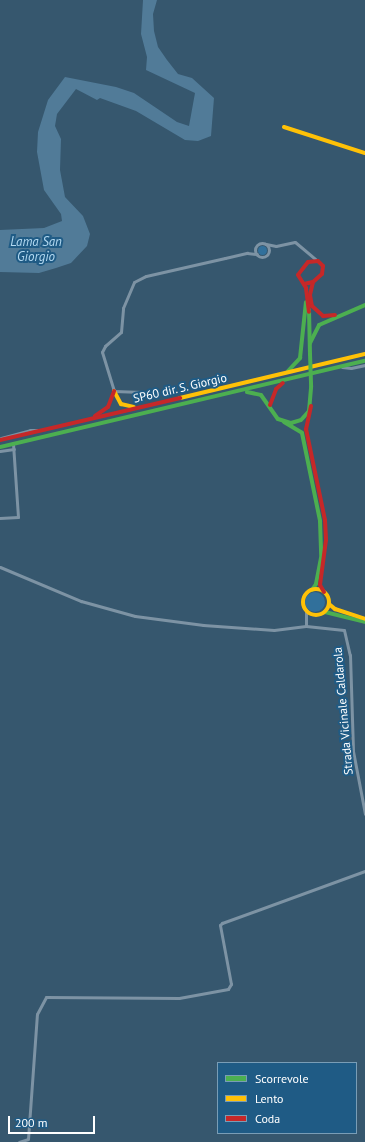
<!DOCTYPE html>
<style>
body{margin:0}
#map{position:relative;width:365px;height:1142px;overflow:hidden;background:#36576e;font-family:"PT Sans",sans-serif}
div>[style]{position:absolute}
.green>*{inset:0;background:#31709b}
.round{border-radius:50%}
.water>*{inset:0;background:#517b98}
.street>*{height:3px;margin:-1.5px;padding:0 1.5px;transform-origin:1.5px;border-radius:1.5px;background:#7d93a4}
.street>.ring{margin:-1.5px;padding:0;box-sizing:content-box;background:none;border:3px solid #7d93a4;border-radius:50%}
.fast>*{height:4px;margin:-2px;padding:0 2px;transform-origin:2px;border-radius:2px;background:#4caf50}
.slow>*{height:4px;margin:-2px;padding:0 2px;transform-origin:2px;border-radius:2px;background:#ffc107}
.slow>.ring{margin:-2px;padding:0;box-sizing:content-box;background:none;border:4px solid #ffc107;border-radius:50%}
.jam>*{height:4px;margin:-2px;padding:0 2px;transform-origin:2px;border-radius:2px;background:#c62828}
.fast-bridge>*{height:4px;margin:-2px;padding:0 2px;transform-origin:2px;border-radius:2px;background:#4caf50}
span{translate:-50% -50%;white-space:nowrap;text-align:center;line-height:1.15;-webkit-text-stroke:4px #1f5b85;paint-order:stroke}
.street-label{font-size:12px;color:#fff}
.water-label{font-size:13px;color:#b3d9f1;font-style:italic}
.legend{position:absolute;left:217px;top:1062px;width:140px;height:72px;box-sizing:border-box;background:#1f5b85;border:1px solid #799db6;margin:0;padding:5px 7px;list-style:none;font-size:12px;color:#fff}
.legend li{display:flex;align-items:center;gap:8px;height:20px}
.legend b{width:20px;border:1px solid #799db6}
.scale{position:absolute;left:8px;top:1116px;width:87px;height:18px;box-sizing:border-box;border:2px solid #fff;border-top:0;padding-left:5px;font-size:12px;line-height:14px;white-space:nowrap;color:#fff;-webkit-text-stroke:3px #1f5b85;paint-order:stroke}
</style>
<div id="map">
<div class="green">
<i class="round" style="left:257.5px;top:245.5px;width:9px;height:9px"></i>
<i class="round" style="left:305px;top:592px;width:20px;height:20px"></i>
</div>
<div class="water">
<i style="clip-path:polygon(143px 0,157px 0,153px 14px,154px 31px,158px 47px,167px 60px,178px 74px,192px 78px,214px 98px,211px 136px,198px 141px,185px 140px,136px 111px,100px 98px,97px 100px,76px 89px,57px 114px,55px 126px,61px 139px,60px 170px,65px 197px,83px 216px,90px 234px,87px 246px,71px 263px,56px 268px,39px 273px,0 272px,0 230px,44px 228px,62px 221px,61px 214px,44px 190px,37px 152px,38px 132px,48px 100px,65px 77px,116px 87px,134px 93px,177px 122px,189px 126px,195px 93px,146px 70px,147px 57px,141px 34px)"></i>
</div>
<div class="street">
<i class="ring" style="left:255px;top:243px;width:11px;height:11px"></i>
<i style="left:266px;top:244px;width:10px;rotate:11deg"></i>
<i style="left:276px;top:246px;width:19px;rotate:-12deg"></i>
<i style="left:295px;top:242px;width:30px;rotate:40deg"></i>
<i style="left:342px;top:367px;width:9px;rotate:6deg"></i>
<i style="left:351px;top:368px;width:14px;rotate:-12deg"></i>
<i style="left:142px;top:392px;width:28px;rotate:-178deg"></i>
<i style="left:114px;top:391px;width:41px;rotate:-107.1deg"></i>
<i style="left:102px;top:352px;width:7px;rotate:-63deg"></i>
<i style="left:105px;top:346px;width:21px;rotate:-41deg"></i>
<i style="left:121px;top:332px;width:24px;rotate:-85deg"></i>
<i style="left:123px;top:308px;width:28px;rotate:-67deg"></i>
<i style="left:134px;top:282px;width:13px;rotate:-27deg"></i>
<i style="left:146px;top:276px;width:81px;rotate:-12.8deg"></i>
<i style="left:225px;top:258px;width:23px;rotate:-13deg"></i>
<i style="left:247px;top:253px;width:10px;rotate:6deg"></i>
<i style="left:1px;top:438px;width:30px;rotate:-15deg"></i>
<i style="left:30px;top:430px;width:8px"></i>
<i style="left:0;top:451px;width:14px;rotate:-8deg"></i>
<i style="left:0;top:518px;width:18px;rotate:-3deg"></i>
<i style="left:18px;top:517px;width:74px;rotate:-93.9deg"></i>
<i style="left:0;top:567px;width:88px;rotate:22.8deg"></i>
<i style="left:81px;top:601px;width:56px;rotate:15.5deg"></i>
<i style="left:135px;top:616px;width:69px;rotate:7.5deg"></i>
<i style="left:203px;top:625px;width:71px;rotate:4deg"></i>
<i style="left:274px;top:630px;width:32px;rotate:-7deg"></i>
<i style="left:306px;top:626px;width:38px;rotate:6deg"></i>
<i style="left:344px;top:630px;width:26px;rotate:77deg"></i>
<i style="left:350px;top:655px;width:96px;rotate:88.2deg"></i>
<i style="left:353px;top:751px;width:64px;rotate:79.2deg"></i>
<i style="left:306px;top:626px;width:14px;rotate:-90deg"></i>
<i style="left:19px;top:1142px;width:9px;rotate:-18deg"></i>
<i style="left:28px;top:1139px;width:125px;rotate:-85.9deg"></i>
<i style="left:37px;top:1014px;width:19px;rotate:-62deg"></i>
<i style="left:46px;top:997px;width:133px;rotate:0.4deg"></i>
<i style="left:179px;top:998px;width:50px;rotate:-10.4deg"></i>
<i style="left:228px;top:989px;width:6px;rotate:-59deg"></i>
<i style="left:231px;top:984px;width:60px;rotate:-100.6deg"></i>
<i style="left:220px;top:925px;width:3px;rotate:-45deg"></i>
<i style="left:222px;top:923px;width:152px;rotate:-20deg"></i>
</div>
<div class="fast">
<i style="left:309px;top:310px;width:44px;rotate:88.7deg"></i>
<i style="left:310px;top:343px;width:20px;rotate:-63deg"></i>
<i style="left:319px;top:325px;width:50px;rotate:-23.5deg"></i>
<i style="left:288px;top:371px;width:18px;rotate:-47deg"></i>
<i style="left:300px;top:358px;width:56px;rotate:-83.9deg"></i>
<i style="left:247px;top:392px;width:14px;rotate:12deg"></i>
<i style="left:261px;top:395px;width:29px;rotate:55deg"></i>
<i style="left:278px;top:419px;width:14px;rotate:17deg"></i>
<i style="left:291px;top:423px;width:10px;rotate:-17deg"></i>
<i style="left:301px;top:420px;width:12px;rotate:-48deg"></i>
<i style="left:309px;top:411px;width:24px;rotate:-85deg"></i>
<i style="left:284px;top:422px;width:21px;rotate:31deg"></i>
<i style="left:302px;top:433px;width:90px;rotate:78.4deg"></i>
<i style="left:320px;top:521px;width:37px;rotate:88deg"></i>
<i style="left:321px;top:558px;width:26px;rotate:101deg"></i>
<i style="left:316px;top:584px;width:7px;rotate:124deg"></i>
<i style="left:0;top:447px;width:375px;rotate:-13.3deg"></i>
<i style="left:325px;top:612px;width:41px;rotate:14deg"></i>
</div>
<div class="slow">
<i style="left:284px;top:127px;width:85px;rotate:17.8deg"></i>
<i style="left:114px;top:391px;width:15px;rotate:62deg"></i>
<i style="left:121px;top:404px;width:13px;rotate:13deg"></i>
<i style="left:180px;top:398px;width:190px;rotate:-13.4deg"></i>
<i class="ring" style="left:303px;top:589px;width:22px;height:22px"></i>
<i style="left:329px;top:604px;width:8px;rotate:40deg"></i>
<i style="left:335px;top:609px;width:32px;rotate:18deg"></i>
</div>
<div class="jam">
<i style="left:313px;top:282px;width:13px;rotate:103deg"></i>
<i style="left:310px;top:295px;width:11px;rotate:80deg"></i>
<i style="left:312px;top:306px;width:15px;rotate:42deg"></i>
<i style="left:323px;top:316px;width:12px;rotate:-5deg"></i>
<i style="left:304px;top:284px;width:9px;rotate:-13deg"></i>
<i style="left:313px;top:282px;width:12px;rotate:-42deg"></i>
<i style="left:322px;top:274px;width:8px;rotate:-83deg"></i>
<i style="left:323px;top:266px;width:7px;rotate:-135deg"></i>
<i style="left:318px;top:261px;width:10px;rotate:174deg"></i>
<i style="left:308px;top:262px;width:16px;rotate:128deg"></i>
<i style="left:298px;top:275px;width:15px;rotate:58deg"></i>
<i style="left:306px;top:288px;width:24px;rotate:83deg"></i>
<i style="left:270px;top:405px;width:17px;rotate:-69deg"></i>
<i style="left:276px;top:389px;width:9px;rotate:-41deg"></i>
<i style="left:311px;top:406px;width:24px;rotate:102deg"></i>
<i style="left:306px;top:429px;width:93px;rotate:78.2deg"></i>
<i style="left:325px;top:520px;width:20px;rotate:87deg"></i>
<i style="left:326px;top:540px;width:45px;rotate:97.6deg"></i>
<i style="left:320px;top:585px;width:8px;rotate:60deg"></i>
<i style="left:95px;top:416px;width:16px;rotate:-35deg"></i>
<i style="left:108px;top:407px;width:17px;rotate:-69deg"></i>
<i style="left:0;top:440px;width:185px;rotate:-13.1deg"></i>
</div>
<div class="fast-bridge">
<i style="left:310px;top:354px;width:33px;rotate:88deg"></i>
</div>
<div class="street-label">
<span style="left:180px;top:388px;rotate:-13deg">SP60 dir. S. Giorgio</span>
<span style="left:343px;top:711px;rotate:-95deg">Strada Vicinale Caldarola</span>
</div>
<div class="water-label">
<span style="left:36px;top:250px">Lama San<br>Giorgio</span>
</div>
<ul class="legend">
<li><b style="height:5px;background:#4caf50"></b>Scorrevole</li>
<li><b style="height:5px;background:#ffc107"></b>Lento</li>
<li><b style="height:5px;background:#c62828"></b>Coda</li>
</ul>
<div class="scale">200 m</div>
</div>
